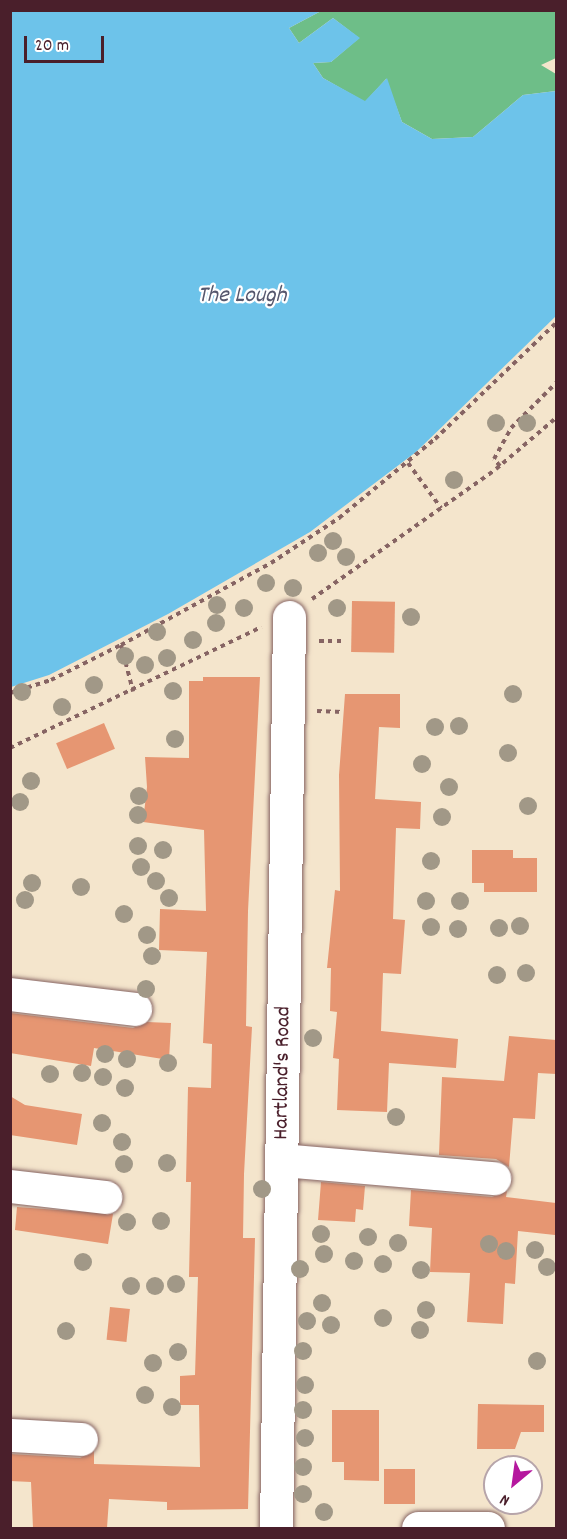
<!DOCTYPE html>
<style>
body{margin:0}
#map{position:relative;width:567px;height:1539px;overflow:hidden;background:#f4e5cc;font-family:Dekko,sans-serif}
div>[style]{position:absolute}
.forest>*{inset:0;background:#6ebe88}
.water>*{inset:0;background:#6dc3ea}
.building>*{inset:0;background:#e69672;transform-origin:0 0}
.path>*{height:4px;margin-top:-2px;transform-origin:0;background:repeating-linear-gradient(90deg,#866463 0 4.5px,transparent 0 9px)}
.roads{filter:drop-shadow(0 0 2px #866463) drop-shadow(0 0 2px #866463)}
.minor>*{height:33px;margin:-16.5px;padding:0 16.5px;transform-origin:16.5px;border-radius:16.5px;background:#fff}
.major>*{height:33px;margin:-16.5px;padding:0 16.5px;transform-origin:16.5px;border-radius:16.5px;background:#fff}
.trees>*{width:18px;height:18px;margin:-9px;border-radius:50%;background:#a19887}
span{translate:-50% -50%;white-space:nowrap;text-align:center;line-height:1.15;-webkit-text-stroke:4.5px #fff;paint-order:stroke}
.street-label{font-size:22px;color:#4a1f2b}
.water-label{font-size:24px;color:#56586e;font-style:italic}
.frame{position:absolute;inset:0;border:12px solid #4a1f2b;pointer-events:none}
.north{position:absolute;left:483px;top:1455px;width:60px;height:60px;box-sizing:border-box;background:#fff;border:2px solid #b7a5aa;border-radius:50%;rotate:209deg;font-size:16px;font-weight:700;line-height:24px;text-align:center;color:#4a1f2b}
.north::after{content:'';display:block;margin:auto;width:21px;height:27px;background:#b5179e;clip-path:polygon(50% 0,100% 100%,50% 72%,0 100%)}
.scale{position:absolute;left:24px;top:36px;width:80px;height:27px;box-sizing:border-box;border:3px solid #4a1f2b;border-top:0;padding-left:8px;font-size:18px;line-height:21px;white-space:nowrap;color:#4a1f2b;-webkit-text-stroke:4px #fff;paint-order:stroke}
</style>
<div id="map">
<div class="forest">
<i style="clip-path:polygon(321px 11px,556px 11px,556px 58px,541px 65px,556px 74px,556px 91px,523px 95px,473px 137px,432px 139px,402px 122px,386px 79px,365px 102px,323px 78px,313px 63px,331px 62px,359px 38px,333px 18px,299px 43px,289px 28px)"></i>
</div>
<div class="water">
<i style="clip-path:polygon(10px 11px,321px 11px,289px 28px,299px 43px,333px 18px,360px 38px,331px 62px,313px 63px,323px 78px,365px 101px,387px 78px,402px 122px,432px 139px,473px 137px,523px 95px,556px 91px,556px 316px,416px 452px,310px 532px,168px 614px,49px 675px,11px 687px)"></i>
</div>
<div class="building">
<i style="left:352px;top:601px;width:43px;height:51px;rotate:1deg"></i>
<i style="clip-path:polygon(203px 677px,260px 677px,248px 911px,246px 1026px,252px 1027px,244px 1174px,243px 1238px,255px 1238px,248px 1509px,167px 1510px,167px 1502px,109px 1499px,107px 1528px,33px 1528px,31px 1482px,10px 1481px,10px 1454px,80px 1458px,94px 1451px,94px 1464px,200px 1467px,199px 1405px,180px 1405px,180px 1376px,195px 1375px,198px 1277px,189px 1277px,191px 1182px,186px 1182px,188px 1087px,211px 1088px,212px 1044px,203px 1043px,207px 952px,159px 950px,160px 909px,206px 911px,204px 830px,143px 822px,147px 787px,145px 757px,189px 758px,189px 681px,203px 681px)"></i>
<i style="clip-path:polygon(345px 694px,400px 694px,400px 728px,379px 727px,375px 799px,421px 802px,420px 829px,396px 828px,393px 919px,405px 920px,401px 974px,383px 973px,381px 1031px,458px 1039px,456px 1068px,389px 1063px,387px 1112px,337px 1110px,339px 1059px,333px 1058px,337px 1012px,330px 1011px,331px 968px,327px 968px,335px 890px,340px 891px,339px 775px)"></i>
<i style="left:104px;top:723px;width:28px;height:52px;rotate:67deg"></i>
<i style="clip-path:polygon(472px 850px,513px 850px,513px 858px,537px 858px,537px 892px,484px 892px,484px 883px,472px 883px)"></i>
<i style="clip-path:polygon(10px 1013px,133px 1028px,147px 1022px,171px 1023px,169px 1060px,94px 1048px,91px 1066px,10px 1053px)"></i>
<i style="clip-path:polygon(509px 1036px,556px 1040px,556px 1074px,538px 1073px,535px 1119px,513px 1118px,509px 1167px,496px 1159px,439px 1155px,442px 1077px,504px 1081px)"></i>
<i style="clip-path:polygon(10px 1096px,25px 1105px,82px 1114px,77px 1145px,10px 1135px)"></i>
<i style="clip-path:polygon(321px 1182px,365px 1186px,363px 1210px,356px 1209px,355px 1222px,318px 1220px)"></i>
<i style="clip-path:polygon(411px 1190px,492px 1197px,507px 1191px,506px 1197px,556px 1203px,555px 1235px,518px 1231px,515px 1284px,505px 1283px,503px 1324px,467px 1322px,470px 1273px,430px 1272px,432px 1228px,409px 1226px)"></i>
<i style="clip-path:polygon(17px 1207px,113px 1214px,108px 1244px,15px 1230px)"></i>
<i style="left:110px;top:1307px;width:20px;height:33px;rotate:6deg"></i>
<i style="clip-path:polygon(478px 1404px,544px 1405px,544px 1432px,521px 1432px,515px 1449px,477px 1449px)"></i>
<i style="clip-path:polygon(332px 1410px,379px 1410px,379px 1481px,344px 1480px,344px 1462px,332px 1462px)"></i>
<i style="left:384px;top:1469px;width:31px;height:35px"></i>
</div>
<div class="path">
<i style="left:408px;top:463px;width:56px;rotate:53.7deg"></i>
<i style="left:500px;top:466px;width:9px;rotate:-131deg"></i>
<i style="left:494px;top:459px;width:35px;rotate:-61deg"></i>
<i style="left:511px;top:428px;width:64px;rotate:-45deg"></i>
<i style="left:312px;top:599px;width:225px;rotate:-35.2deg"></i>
<i style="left:496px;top:469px;width:79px;rotate:-40.4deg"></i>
<i style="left:319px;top:641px;width:26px"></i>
<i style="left:121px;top:645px;width:48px;rotate:75.4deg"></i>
<i style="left:10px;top:693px;width:43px;rotate:-17.6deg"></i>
<i style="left:51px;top:680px;width:78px;rotate:-26.6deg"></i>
<i style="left:121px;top:645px;width:171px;rotate:-28.7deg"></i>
<i style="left:271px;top:563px;width:82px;rotate:-33.5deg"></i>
<i style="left:339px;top:518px;width:124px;rotate:-39.5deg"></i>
<i style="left:435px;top:439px;width:168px;rotate:-43.8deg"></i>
<i style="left:317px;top:711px;width:26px;rotate:2deg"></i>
<i style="left:10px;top:748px;width:279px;rotate:-25.7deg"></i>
</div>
<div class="roads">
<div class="minor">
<i style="left:10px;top:994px;width:126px;rotate:6.8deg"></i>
<i style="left:282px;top:1160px;width:213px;rotate:4.9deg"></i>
<i style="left:10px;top:1186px;width:96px;rotate:6.6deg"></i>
<i style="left:10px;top:1435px;width:71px;rotate:3.2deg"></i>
<i style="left:276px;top:1528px;width:911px;rotate:-89.18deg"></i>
</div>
<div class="major">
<i style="left:418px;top:1528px;width:70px"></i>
</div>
</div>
<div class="trees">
<i style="left:496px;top:423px"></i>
<i style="left:527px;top:423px"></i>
<i style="left:454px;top:480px"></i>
<i style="left:333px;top:541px"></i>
<i style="left:318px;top:553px"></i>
<i style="left:346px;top:557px"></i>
<i style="left:266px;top:583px"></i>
<i style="left:293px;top:588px"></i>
<i style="left:217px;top:605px"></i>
<i style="left:244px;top:608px"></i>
<i style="left:337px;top:608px"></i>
<i style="left:411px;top:617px"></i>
<i style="left:216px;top:623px"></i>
<i style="left:157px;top:632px"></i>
<i style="left:193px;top:640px"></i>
<i style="left:125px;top:656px"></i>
<i style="left:167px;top:658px"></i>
<i style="left:145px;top:665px"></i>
<i style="left:94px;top:685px"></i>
<i style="left:173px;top:691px"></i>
<i style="left:22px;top:692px"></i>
<i style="left:513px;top:694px"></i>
<i style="left:62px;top:707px"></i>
<i style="left:459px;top:726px"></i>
<i style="left:435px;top:727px"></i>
<i style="left:175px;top:739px"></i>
<i style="left:508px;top:753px"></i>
<i style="left:422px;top:764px"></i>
<i style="left:31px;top:781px"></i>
<i style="left:449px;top:787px"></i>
<i style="left:139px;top:796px"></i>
<i style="left:20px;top:802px"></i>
<i style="left:528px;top:806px"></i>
<i style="left:138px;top:815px"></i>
<i style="left:442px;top:817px"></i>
<i style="left:138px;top:846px"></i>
<i style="left:163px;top:850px"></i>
<i style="left:431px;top:861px"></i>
<i style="left:141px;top:867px"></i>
<i style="left:156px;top:881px"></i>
<i style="left:32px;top:883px"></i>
<i style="left:81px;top:887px"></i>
<i style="left:169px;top:898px"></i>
<i style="left:25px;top:900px"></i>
<i style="left:426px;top:901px"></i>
<i style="left:460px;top:901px"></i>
<i style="left:124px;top:914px"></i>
<i style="left:520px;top:926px"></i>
<i style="left:431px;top:927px"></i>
<i style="left:499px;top:928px"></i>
<i style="left:458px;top:929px"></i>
<i style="left:147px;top:935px"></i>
<i style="left:152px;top:956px"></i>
<i style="left:526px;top:973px"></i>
<i style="left:497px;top:975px"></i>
<i style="left:146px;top:989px"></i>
<i style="left:313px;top:1038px"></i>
<i style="left:105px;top:1054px"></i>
<i style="left:127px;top:1059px"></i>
<i style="left:168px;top:1063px"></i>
<i style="left:82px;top:1073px"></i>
<i style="left:50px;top:1074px"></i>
<i style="left:103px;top:1077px"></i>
<i style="left:125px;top:1088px"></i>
<i style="left:396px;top:1117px"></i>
<i style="left:102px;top:1123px"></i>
<i style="left:122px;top:1142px"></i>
<i style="left:167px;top:1163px"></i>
<i style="left:124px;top:1164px"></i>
<i style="left:262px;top:1189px"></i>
<i style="left:161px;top:1221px"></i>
<i style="left:127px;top:1222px"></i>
<i style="left:321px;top:1234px"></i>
<i style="left:368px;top:1237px"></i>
<i style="left:398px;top:1243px"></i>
<i style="left:489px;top:1244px"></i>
<i style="left:535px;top:1250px"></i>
<i style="left:506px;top:1251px"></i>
<i style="left:324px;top:1254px"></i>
<i style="left:354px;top:1261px"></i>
<i style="left:83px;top:1262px"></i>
<i style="left:383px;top:1264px"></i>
<i style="left:547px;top:1267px"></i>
<i style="left:300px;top:1269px"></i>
<i style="left:421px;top:1270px"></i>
<i style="left:176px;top:1284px"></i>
<i style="left:131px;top:1286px"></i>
<i style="left:155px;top:1286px"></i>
<i style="left:322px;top:1303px"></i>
<i style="left:426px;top:1310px"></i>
<i style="left:383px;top:1318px"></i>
<i style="left:307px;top:1321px"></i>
<i style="left:331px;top:1325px"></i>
<i style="left:420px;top:1330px"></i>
<i style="left:66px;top:1331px"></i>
<i style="left:303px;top:1351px"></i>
<i style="left:178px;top:1352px"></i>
<i style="left:537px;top:1361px"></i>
<i style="left:153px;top:1363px"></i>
<i style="left:305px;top:1385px"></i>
<i style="left:145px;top:1395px"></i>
<i style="left:172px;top:1407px"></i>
<i style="left:303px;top:1410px"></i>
<i style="left:305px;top:1438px"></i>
<i style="left:303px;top:1467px"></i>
<i style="left:303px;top:1494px"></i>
<i style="left:324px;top:1512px"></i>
</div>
<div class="street-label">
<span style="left:283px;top:1073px;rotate:-89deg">Hartland's Road</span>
</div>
<div class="water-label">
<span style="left:242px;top:297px">The Lough</span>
</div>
<div class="frame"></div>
<div class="north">N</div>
<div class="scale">20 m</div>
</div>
